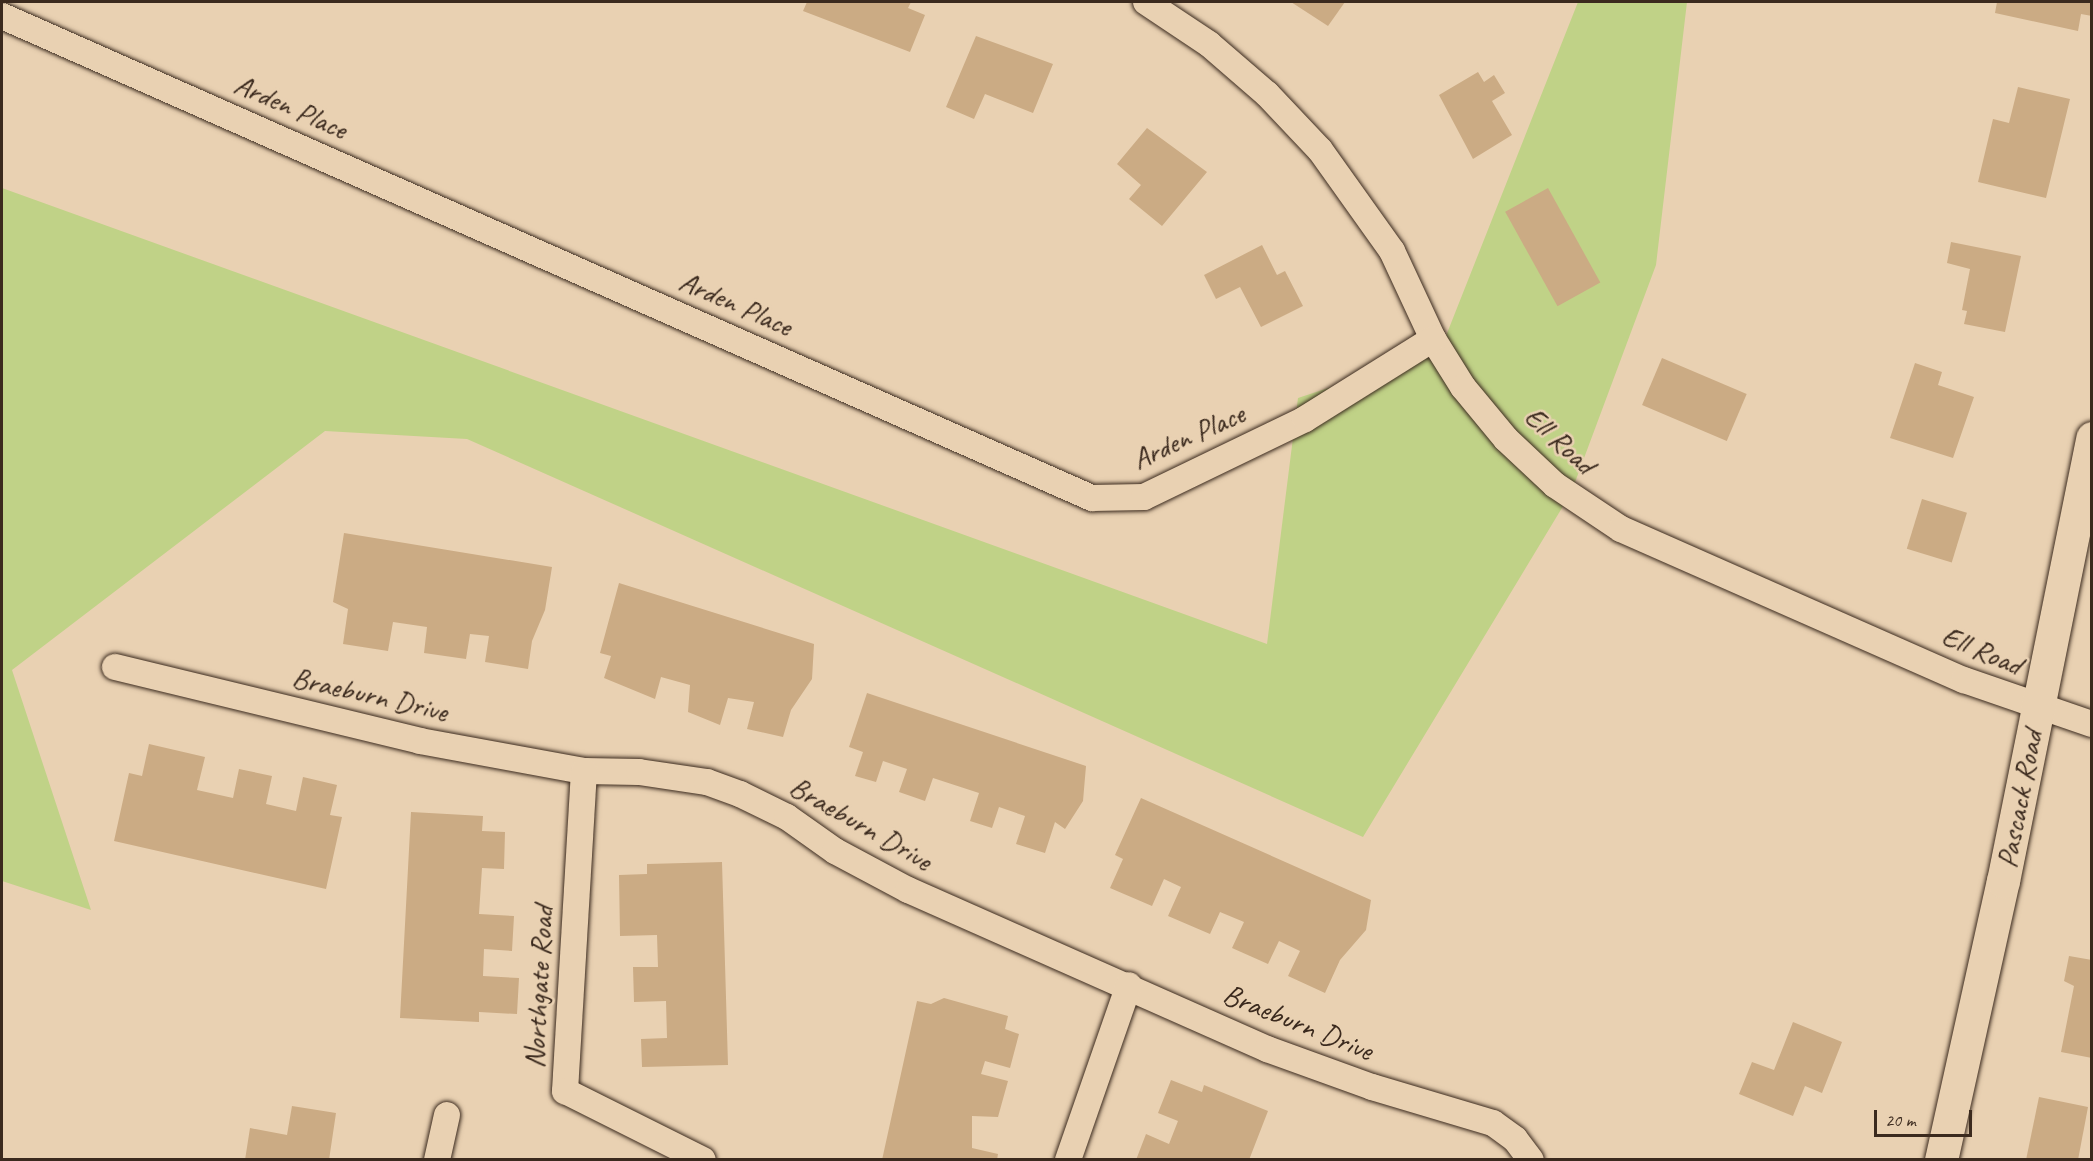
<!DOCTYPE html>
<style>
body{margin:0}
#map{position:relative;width:2093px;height:1161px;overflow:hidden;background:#e9d1b2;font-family:Caveat,sans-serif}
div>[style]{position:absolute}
.green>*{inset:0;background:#c0d287}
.building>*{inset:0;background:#cbab84;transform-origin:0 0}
.roads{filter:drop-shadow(0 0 2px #3b2a1e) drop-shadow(0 0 2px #3b2a1e)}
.minor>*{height:26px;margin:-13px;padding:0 13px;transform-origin:13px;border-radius:13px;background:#e9d1b2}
.tertiary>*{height:33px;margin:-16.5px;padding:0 16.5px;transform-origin:16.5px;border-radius:16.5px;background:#e9d1b2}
span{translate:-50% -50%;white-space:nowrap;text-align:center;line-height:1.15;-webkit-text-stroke:5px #e9d1b2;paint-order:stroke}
.street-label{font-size:30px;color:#3b2a1e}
.frame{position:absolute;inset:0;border:3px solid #3b2a1e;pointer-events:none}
.scale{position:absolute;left:1874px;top:1110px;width:98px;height:27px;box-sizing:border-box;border:3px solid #3b2a1e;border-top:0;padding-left:8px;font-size:18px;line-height:21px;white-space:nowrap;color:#3b2a1e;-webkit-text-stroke:4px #e9d1b2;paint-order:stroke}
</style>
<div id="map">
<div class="green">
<i style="clip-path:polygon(1578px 2px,1687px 2px,1656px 265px,1571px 493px,1363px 837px,467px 439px,325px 431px,12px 670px,91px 910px,2px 881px,2px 188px,1267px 644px,1298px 398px,1440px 351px)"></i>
</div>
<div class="building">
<i style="clip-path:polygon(807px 2px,911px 2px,908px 8px,925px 15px,910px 52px,803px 11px)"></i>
<i style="clip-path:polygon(1291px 2px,1345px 2px,1328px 26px)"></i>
<i style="clip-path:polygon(1997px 2px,2092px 2px,2092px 16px,2081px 14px,2078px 31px,1995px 13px)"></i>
<i style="clip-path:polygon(976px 36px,1053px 64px,1033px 113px,985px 94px,974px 119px,946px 107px)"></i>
<i style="clip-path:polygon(1478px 72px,1484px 82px,1494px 75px,1505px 93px,1492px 101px,1512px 135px,1473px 159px,1439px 95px)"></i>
<i style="clip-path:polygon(2018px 87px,2070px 99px,2046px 198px,1978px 182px,1993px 119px,2009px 123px)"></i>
<i style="clip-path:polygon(1147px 128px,1207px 172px,1162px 226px,1129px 199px,1141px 185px,1117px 164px)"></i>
<i style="left:1548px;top:188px;width:108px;height:49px;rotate:61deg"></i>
<i style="clip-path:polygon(1951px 242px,2021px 256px,2005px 332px,1964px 324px,1967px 311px,1962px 310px,1970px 269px,1947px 263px)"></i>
<i style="clip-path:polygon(1262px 245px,1277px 275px,1285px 271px,1303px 306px,1261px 327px,1240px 287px,1216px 299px,1204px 275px)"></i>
<i style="left:1662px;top:358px;width:92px;height:51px;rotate:23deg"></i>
<i style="clip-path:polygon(1915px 363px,1942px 372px,1938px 385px,1974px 397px,1953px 458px,1890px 438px)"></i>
<i style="left:1922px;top:499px;width:47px;height:52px;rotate:17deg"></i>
<i style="clip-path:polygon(344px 533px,552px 567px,545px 610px,532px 641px,528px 669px,485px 662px,489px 636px,470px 634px,466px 659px,424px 653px,427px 627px,393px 622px,388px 651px,343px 644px,348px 609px,333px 602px)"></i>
<i style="clip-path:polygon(619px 583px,814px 644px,812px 679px,791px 710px,783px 737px,747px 729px,754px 702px,728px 698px,720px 725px,688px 712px,690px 685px,661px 677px,655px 699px,604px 678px,611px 656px,600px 653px)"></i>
<i style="clip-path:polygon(867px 693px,1086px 766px,1083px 801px,1065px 829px,1055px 822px,1045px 853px,1016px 844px,1025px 816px,999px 807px,992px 828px,970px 821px,979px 793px,933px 778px,925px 801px,899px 792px,907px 769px,883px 761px,876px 782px,855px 776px,863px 752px,849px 747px)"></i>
<i style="clip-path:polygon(149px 744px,205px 757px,197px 790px,233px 798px,239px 769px,272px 776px,266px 804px,296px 811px,303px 777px,337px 785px,330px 815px,342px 817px,326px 889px,114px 841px,129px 773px,142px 776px)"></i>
<i style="clip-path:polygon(1141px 798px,1371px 900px,1366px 930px,1340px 960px,1325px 993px,1288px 976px,1300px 951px,1279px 941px,1268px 964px,1232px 948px,1244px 922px,1220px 912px,1210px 934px,1168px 916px,1181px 887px,1164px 879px,1152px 906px,1110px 888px,1123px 859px,1115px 855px)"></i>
<i style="clip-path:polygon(411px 812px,483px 816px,482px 831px,505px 832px,504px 869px,482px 868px,479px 914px,514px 916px,512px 951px,484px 949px,483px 976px,519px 978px,517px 1014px,479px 1012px,479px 1022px,400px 1018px)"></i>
<i style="clip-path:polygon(722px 862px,728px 1065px,642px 1067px,641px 1039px,667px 1038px,666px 1001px,634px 1002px,633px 967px,658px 967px,657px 935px,620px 936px,619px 875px,647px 874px,647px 864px)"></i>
<i style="clip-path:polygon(2069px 956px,2092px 960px,2092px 1058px,2061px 1052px,2074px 986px,2064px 981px)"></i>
<i style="clip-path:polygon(944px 998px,1008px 1016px,1005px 1029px,1019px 1034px,1010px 1068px,985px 1061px,981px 1074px,1008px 1081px,998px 1117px,972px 1116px,972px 1148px,998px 1154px,997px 1160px,882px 1160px,917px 1001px,931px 1004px)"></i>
<i style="clip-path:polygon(1793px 1022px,1842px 1042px,1822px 1093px,1805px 1086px,1793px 1116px,1739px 1094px,1752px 1062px,1774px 1070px)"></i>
<i style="clip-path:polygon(1171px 1080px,1202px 1092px,1204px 1085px,1268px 1111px,1249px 1160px,1136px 1160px,1146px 1134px,1169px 1144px,1178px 1121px,1158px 1113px)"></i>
<i style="clip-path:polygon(2039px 1097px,2088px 1107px,2078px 1160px,2026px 1160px)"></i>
<i style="clip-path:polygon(292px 1106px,336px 1113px,329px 1160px,245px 1160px,250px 1128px,287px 1135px)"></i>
</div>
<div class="roads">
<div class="minor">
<i style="left:1146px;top:2px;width:76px;rotate:33.7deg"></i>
<i style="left:1209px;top:44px;width:77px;rotate:40.8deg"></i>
<i style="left:1267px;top:94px;width:77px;rotate:46.6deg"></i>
<i style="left:1320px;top:150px;width:124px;rotate:54.5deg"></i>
<i style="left:1392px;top:251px;width:97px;rotate:65deg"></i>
<i style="left:1433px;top:339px;width:57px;rotate:58deg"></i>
<i style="left:1463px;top:387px;width:67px;rotate:50.4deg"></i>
<i style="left:1506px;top:439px;width:67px;rotate:43.2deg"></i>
<i style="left:1555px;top:485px;width:79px;rotate:33.7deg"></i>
<i style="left:1621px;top:529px;width:375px;rotate:23.8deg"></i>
<i style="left:1964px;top:680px;width:135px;rotate:19deg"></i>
<i style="left:2px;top:16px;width:1192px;rotate:23.86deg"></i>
<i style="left:1092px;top:498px;width:52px;rotate:-1.1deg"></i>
<i style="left:1144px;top:497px;width:179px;rotate:-25.8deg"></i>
<i style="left:1305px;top:419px;width:151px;rotate:-32deg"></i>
<i style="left:115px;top:667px;width:314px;rotate:13.6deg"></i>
<i style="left:420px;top:741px;width:167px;rotate:10.4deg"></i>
<i style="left:584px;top:771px;width:55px;rotate:1deg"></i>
<i style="left:639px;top:772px;width:69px;rotate:8.4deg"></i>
<i style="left:707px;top:782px;width:35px;rotate:20deg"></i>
<i style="left:740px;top:794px;width:52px;rotate:26.1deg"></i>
<i style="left:787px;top:817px;width:59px;rotate:35.3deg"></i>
<i style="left:835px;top:851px;width:83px;rotate:28.1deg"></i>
<i style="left:908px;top:890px;width:393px;rotate:23.9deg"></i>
<i style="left:1267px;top:1049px;width:112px;rotate:19.9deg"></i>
<i style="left:1372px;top:1087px;width:126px;rotate:16.6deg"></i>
<i style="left:1493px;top:1123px;width:27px;rotate:36deg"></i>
<i style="left:1515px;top:1139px;width:26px;rotate:53deg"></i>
<i style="left:584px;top:771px;width:321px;rotate:93.4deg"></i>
<i style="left:565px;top:1091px;width:154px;rotate:26.6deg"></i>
<i style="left:437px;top:1160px;width:46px;rotate:-77.5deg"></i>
<i style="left:1068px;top:1160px;width:185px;rotate:-70.8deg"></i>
</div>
<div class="tertiary">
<i style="left:1941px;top:1160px;width:286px;rotate:-77.5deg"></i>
<i style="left:2003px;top:881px;width:452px;rotate:-78.6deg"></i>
</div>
</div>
<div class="street-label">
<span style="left:291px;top:106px;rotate:24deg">Arden Place</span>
<span style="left:736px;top:303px;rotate:24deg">Arden Place</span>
<span style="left:1188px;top:436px;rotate:-24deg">Arden Place</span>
<span style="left:1560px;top:440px;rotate:42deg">Ell Road</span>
<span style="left:1982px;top:650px;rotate:22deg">Ell Road</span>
<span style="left:370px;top:694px;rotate:13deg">Braeburn Drive</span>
<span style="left:2019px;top:799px;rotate:-79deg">Pascack Road</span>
<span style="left:861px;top:823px;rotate:30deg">Braeburn Drive</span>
<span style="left:538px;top:987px;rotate:-87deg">Northgate Road</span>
<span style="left:1298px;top:1022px;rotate:22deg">Braeburn Drive</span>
</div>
<div class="frame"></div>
<div class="scale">20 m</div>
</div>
